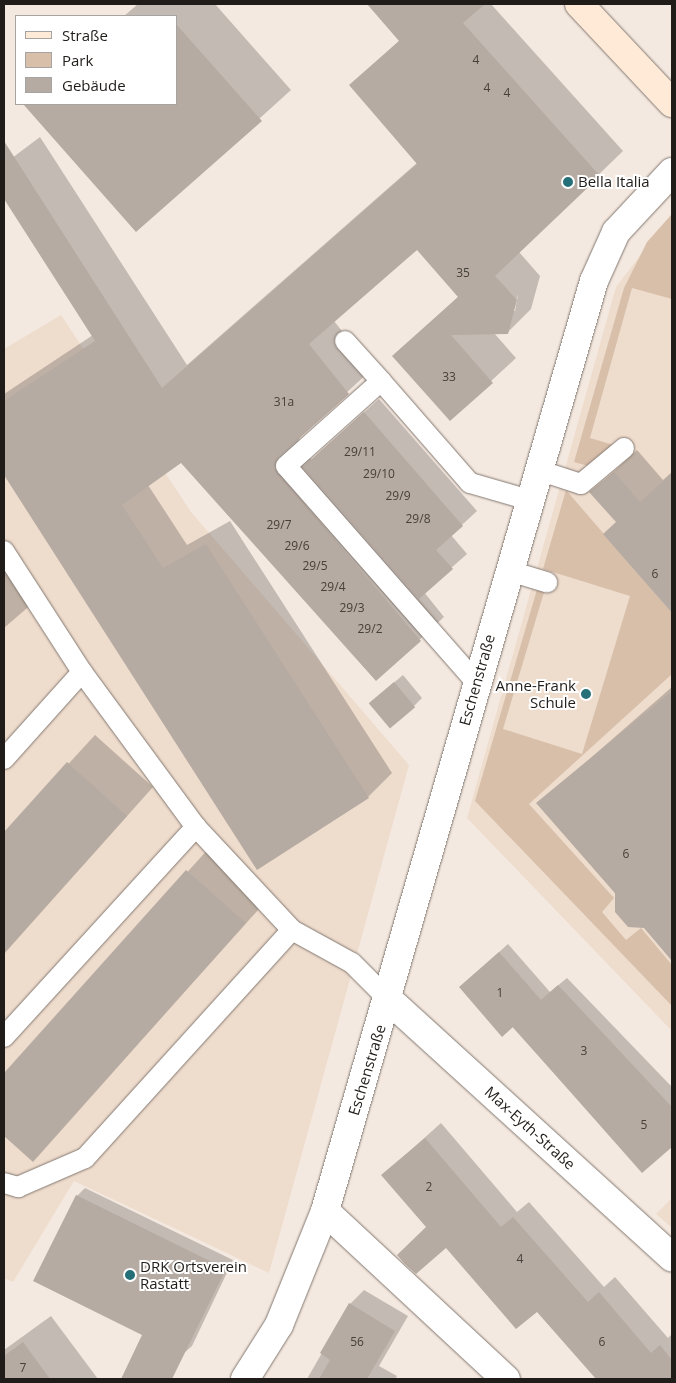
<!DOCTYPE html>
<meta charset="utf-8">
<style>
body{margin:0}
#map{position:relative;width:676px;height:1383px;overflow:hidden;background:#f4e9e0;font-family:"Open Sans",sans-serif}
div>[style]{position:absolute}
.built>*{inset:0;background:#eedccd}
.green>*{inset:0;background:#d8bfaa}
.shadow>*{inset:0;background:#0003}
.building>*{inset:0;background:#b6aba2;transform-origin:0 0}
.roads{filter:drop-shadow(0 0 1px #837870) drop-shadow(0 0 1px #837870)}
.service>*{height:20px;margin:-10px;padding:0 10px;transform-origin:10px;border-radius:10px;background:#fff}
.minor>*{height:28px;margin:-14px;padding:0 14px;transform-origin:14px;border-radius:14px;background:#fff}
.secondary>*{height:28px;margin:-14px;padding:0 14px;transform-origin:14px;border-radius:14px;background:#ffead8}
.dots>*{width:14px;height:14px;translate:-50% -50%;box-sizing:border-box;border:2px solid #fff;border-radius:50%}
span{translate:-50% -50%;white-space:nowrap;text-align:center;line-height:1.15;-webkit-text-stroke:4px #fff;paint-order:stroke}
.number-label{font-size:12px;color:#46403b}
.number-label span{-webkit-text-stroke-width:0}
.poi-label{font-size:15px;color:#201c19}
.left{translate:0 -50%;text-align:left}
.right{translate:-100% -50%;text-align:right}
.street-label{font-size:15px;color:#201c19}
.frame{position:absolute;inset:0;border:5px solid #201c19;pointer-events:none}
.legend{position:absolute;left:15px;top:15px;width:162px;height:90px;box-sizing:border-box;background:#fff;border:1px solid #a6a4a3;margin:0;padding:6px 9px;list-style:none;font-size:15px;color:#201c19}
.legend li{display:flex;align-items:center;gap:10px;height:25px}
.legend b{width:25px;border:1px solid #a6a4a3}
</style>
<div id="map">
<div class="built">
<i style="clip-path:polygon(672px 214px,672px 1031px,467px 818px,616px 287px)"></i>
<i style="clip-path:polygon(61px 315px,191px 512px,409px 765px,269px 1273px,74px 1181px,13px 1282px,4px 1278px,4px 349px)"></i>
<i style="clip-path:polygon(672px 1198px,672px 1228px,656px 1214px)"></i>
</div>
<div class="green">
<i style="clip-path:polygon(672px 214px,672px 299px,632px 288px,590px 438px,617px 446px,592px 467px,574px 462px,624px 288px,647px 242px)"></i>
<i style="clip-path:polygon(566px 490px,672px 613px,672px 674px,529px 804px,614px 898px,602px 912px,626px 940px,641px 928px,672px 965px,672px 1006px,475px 801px,538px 586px,545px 589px,503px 729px,582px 754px,630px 596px,543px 569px)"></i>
</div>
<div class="shadow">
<i style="clip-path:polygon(138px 4px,215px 4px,291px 90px,136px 230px,27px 106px,176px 104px,176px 16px,124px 16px)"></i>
<i style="clip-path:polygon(evenodd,368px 4px,491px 4px,623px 151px,519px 252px,540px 276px,531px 309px,507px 333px,494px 333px,516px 358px,450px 419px,394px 356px,459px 296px,417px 248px,334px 321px,372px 369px,300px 436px,298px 443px,312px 460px,379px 399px,477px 511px,451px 535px,467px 554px,424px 592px,444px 617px,376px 680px,181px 461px,148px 485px,187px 545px,230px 521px,392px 773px,368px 797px,258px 868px,4px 474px,4px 394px,93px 335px,4px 197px,4px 164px,40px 137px,187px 365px,418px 162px,351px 85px,400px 40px,368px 4px,518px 294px,515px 311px,513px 311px,518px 294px)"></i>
<i style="clip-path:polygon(637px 450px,663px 480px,672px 472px,672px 611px,604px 534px,617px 522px,591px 493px)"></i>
<i style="clip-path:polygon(4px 554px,34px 602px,4px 628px)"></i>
<i style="clip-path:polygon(403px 675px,422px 698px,414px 706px,379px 695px)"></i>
<i style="clip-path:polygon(672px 687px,672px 959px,538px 804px)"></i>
<i style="clip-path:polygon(95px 735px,153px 787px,4px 954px,4px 834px)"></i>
<i style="clip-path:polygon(210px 847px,268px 899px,33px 1160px,4px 1135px,4px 1075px)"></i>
<i style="clip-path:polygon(508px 944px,550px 992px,567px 978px,672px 1087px,672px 1145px,642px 1171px,469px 979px)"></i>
<i style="clip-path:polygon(441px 1123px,517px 1212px,529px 1202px,604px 1287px,615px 1277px,668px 1338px,672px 1334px,672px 1379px,598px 1379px,537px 1310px,428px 1227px,383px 1175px)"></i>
<i style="clip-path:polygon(85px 1188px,233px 1260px,192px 1346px,183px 1354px,175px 1350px,161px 1379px,123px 1379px,144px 1335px,77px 1196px)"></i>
<i style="clip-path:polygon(364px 1290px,408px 1316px,379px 1366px,397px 1376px,395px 1379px,307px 1379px,350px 1304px)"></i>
<i style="clip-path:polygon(51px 1316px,98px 1379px,4px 1379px,4px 1350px)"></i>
</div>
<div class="building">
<i style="clip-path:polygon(367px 4px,485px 4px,463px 23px,600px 176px,495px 276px,517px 300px,508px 334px,451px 335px,493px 383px,450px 421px,392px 356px,458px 297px,417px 250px,309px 344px,349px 394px,278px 457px,274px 468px,421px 641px,376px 681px,181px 463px,122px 505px,163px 568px,206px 544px,369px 798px,257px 870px,4px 475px,4px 401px,95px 341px,4px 199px,4px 141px,162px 388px,417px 164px,349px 85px,399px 41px)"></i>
<i style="clip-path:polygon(176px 24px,262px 121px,136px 232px,23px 104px,176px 104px)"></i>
<i style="clip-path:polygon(364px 412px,463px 526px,436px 550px,453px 569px,419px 599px,303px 467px)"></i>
<i style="clip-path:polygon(614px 472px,640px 502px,672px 473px,672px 613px,603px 534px,616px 522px,589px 492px)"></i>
<i style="left:394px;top:682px;width:33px;height:33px;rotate:50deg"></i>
<i style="clip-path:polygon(672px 691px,672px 961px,644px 928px,628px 927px,615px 912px,615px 893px,536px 803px)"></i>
<i style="clip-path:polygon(67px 762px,127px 816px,4px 953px,4px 832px)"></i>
<i style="clip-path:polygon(186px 870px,246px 923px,33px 1162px,4px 1136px,4px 1073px)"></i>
<i style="clip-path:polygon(499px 952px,541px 1000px,558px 985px,672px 1107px,672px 1147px,642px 1173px,513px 1027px,502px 1037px,459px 987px)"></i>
<i style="clip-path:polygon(425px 1138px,501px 1227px,513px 1217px,588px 1302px,599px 1292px,651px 1353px,660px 1345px,672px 1360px,672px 1379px,596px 1379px,537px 1312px,516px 1329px,446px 1248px,416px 1274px,404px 1263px,397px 1255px,426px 1227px,381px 1175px)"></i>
<i style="clip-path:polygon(76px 1195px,226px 1269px,172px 1379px,121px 1379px,142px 1335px,33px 1281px)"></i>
<i style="clip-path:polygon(349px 1303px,395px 1331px,367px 1379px,319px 1379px,330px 1360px,320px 1353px)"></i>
<i style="clip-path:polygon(23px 1342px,50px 1379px,4px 1379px,4px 1356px)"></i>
</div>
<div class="roads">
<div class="service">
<i style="left:345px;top:341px;width:54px;rotate:48deg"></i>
<i style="left:538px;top:470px;width:45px;rotate:18deg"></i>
<i style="left:581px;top:484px;width:56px;rotate:-39.9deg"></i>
<i style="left:4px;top:551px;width:144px;rotate:57.2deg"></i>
<i style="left:82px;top:672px;width:192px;rotate:53.7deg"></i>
<i style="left:196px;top:827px;width:141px;rotate:47deg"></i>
<i style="left:292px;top:930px;width:68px;rotate:28.8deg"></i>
<i style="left:352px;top:963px;width:51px;rotate:45deg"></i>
<i style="left:510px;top:571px;width:39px;rotate:17deg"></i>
<i style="left:475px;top:681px;width:286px;rotate:-131.3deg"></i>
<i style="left:286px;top:466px;width:127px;rotate:-41.8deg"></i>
<i style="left:381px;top:381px;width:135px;rotate:48.9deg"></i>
<i style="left:470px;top:483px;width:61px;rotate:16.1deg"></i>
<i style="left:4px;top:759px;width:117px;rotate:-48.1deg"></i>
<i style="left:4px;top:1037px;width:285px;rotate:-47.6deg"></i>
<i style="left:4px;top:1183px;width:15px;rotate:16deg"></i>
<i style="left:18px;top:1187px;width:73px;rotate:-23.4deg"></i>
<i style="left:85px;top:1158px;width:308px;rotate:-47.8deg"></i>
</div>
<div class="minor">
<i style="left:388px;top:999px;width:384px;rotate:42.3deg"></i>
<i style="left:325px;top:1211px;width:247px;rotate:42.9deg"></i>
<i style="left:245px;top:1379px;width:64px;rotate:-57.8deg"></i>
<i style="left:279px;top:1325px;width:123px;rotate:-68deg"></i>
<i style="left:325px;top:1211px;width:968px;rotate:-73.87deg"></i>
<i style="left:594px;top:281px;width:54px;rotate:-65.8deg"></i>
<i style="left:616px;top:232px;width:82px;rotate:-47deg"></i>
</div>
<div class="secondary">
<i style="left:579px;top:4px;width:136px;rotate:46.8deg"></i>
</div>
</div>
<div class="dots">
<i style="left:568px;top:182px;background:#256f78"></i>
<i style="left:586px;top:694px;background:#256f78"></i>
<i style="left:130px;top:1275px;background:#256f78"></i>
</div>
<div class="number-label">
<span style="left:476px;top:60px">4</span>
<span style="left:487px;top:88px">4</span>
<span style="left:507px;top:93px">4</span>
<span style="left:463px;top:273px">35</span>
<span style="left:449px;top:377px">33</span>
<span style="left:284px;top:402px">31a</span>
<span style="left:360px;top:452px">29/11</span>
<span style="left:379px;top:474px">29/10</span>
<span style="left:398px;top:496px">29/9</span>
<span style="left:418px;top:519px">29/8</span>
<span style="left:279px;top:525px">29/7</span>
<span style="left:297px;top:546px">29/6</span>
<span style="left:315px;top:566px">29/5</span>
<span style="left:655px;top:574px">6</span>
<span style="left:333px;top:587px">29/4</span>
<span style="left:352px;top:608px">29/3</span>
<span style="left:370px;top:629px">29/2</span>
<span style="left:626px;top:854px">6</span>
<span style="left:500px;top:993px">1</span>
<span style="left:584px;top:1051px">3</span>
<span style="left:644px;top:1125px">5</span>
<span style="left:429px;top:1187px">2</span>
<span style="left:520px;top:1259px">4</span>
<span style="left:357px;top:1342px">56</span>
<span style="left:602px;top:1342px">6</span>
<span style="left:23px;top:1368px">7</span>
</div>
<div class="poi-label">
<span class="left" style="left:578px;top:182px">Bella Italia</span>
<span class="right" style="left:576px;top:694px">Anne-Frank<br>Schule</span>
<span class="left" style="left:140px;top:1275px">DRK Ortsverein<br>Rastatt</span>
</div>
<div class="street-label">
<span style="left:477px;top:680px;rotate:-74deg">Eschenstraße</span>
<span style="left:367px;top:1070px;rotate:-73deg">Eschenstraße</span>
<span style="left:530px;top:1128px;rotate:42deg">Max-Eyth-Straße</span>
</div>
<div class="frame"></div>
<ul class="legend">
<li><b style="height:6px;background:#ffead8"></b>Straße</li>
<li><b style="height:14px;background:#d8bfaa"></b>Park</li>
<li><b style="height:14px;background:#b6aba2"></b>Gebäude</li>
</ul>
</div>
